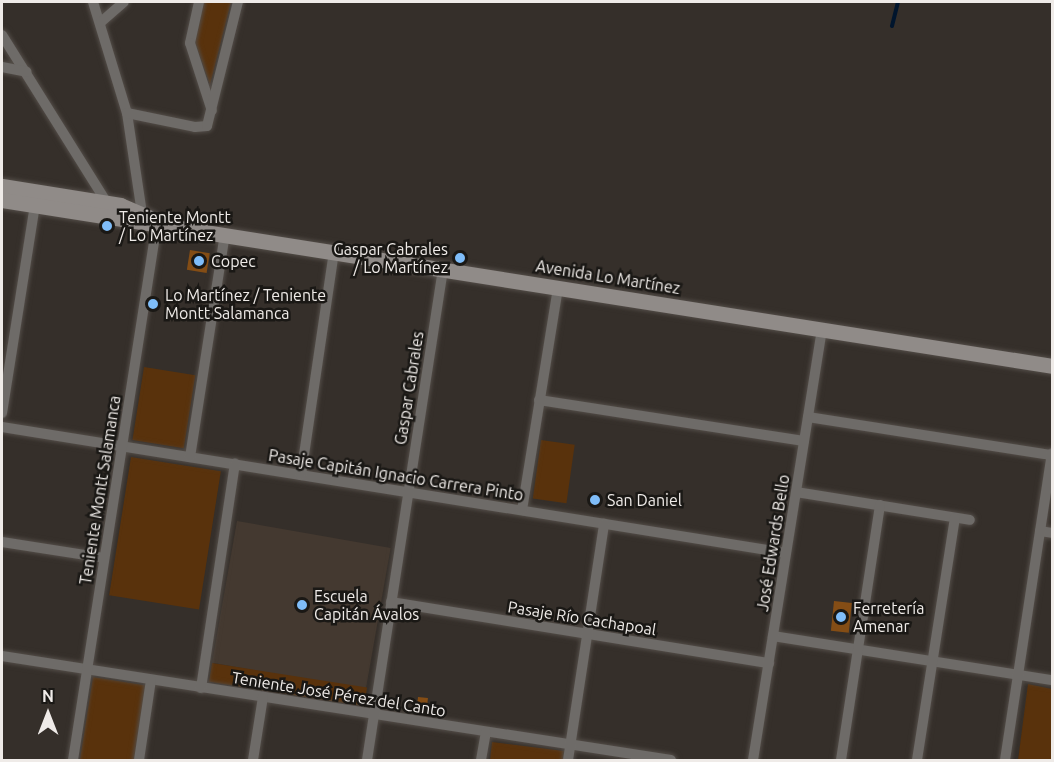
<!DOCTYPE html>
<meta charset="utf-8">
<style>
body{margin:0}
#map{position:relative;width:1054px;height:762px;overflow:hidden;background:#352f2a;font-family:Ubuntu,sans-serif}
div>[style]{position:absolute}
.built>*{inset:0;background:#443930;transform-origin:0 0}
.green>*{inset:0;background:#59320c;transform-origin:0 0}
.stream>*{height:4px;margin:-2px;padding:0 2px;transform-origin:2px;border-radius:2px;background:#00152d}
.building>*{inset:0;background:#844d15;transform-origin:0 0}
.roads{filter:drop-shadow(0 0 2px #534d48) drop-shadow(0 0 2px #534d48)}
.street>*{height:10px;margin:-5px;padding:0 5px;transform-origin:5px;border-radius:5px;background:#6e6b68}
.secondary>*{height:15px;margin:-7.5px;padding:0 7.5px;transform-origin:7.5px;border-radius:7.5px;background:#908b88}
.dots>*{width:16px;height:16px;translate:-50% -50%;box-sizing:border-box;border:3px solid #1a1815;border-radius:50%}
span{translate:-50% -50%;white-space:nowrap;text-align:center;line-height:1.15;-webkit-text-stroke:5px #1a1815;paint-order:stroke}
.poi-label{font-size:16px;color:#efebe8}
.left{translate:0 -50%;text-align:left}
.right{translate:-100% -50%;text-align:right}
.street-label{font-size:16px;color:#efebe8}
.frame{position:absolute;inset:0;border:3px solid #efebe8;pointer-events:none}
.north{position:absolute;left:18px;top:684px;width:60px;height:60px;-webkit-text-stroke:4px #1a1815;paint-order:stroke;rotate:0deg;font-size:16px;font-weight:700;line-height:24px;text-align:center;color:#efebe8}
.north::after{content:'';display:block;margin:auto;width:21px;height:27px;background:#efebe8;clip-path:polygon(50% 0,100% 100%,50% 72%,0 100%)}
</style>
<div id="map">
<div class="built">
<i style="left:237px;top:521px;width:156px;height:144px;rotate:10deg"></i>
</div>
<div class="green">
<i style="clip-path:polygon(203px 2px,231px 2px,210px 85px,195px 42px)"></i>
<i style="left:144px;top:367px;width:52px;height:74px;rotate:9deg"></i>
<i style="left:541px;top:440px;width:34px;height:59px;rotate:8deg"></i>
<i style="left:131px;top:457px;width:91px;height:140px;rotate:9deg"></i>
<i style="left:212px;top:663px;width:157px;height:19px;rotate:9deg"></i>
<i style="left:93px;top:677px;width:54px;height:84px;rotate:9deg"></i>
<i style="clip-path:polygon(1028px 684px,1052px 689px,1052px 760px,1018px 760px)"></i>
<i style="clip-path:polygon(492px 742px,564px 751px,563px 760px,490px 760px)"></i>
</div>
<div class="stream">
<i style="left:892px;top:26px;width:25px;rotate:-76deg"></i>
</div>
<div class="building">
<i style="left:190px;top:250px;width:20px;height:20px;rotate:9deg"></i>
<i style="left:834px;top:601px;width:18px;height:30px;rotate:6deg"></i>
<i style="left:418px;top:697px;width:10px;height:16px;rotate:6deg"></i>
</div>
<div class="roads">
<div class="street">
<i style="left:93px;top:2px;width:116px;rotate:73deg"></i>
<i style="left:127px;top:113px;width:101px;rotate:81.5deg"></i>
<i style="left:199px;top:2px;width:42px;rotate:102.4deg"></i>
<i style="left:190px;top:43px;width:71px;rotate:72.1deg"></i>
<i style="left:101px;top:22px;width:30px;rotate:-41deg"></i>
<i style="left:2px;top:35px;width:198px;rotate:58deg"></i>
<i style="left:2px;top:67px;width:25px;rotate:11deg"></i>
<i style="left:127px;top:113px;width:69px;rotate:11.6deg"></i>
<i style="left:195px;top:127px;width:12px;rotate:-5deg"></i>
<i style="left:207px;top:126px;width:128px;rotate:-76deg"></i>
<i style="left:539px;top:400px;width:268px;rotate:8.8deg"></i>
<i style="left:2px;top:413px;width:211px;rotate:-81deg"></i>
<i style="left:808px;top:417px;width:247px;rotate:8.9deg"></i>
<i style="left:2px;top:427px;width:794px;rotate:9.13deg"></i>
<i style="left:190px;top:457px;width:226px;rotate:-81.1deg"></i>
<i style="left:301px;top:475px;width:225px;rotate:-81.6deg"></i>
<i style="left:796px;top:492px;width:176px;rotate:9.1deg"></i>
<i style="left:522px;top:510px;width:226px;rotate:-80.8deg"></i>
<i style="left:1040px;top:531px;width:12px;rotate:9deg"></i>
<i style="left:2px;top:542px;width:103px;rotate:8.9deg"></i>
<i style="left:391px;top:602px;width:383px;rotate:9.2deg"></i>
<i style="left:773px;top:636px;width:282px;rotate:9deg"></i>
<i style="left:2px;top:656px;width:677px;rotate:8.84deg"></i>
<i style="left:201px;top:688px;width:227px;rotate:-81.4deg"></i>
<i style="left:73px;top:760px;width:544px;rotate:-81.11deg"></i>
<i style="left:139px;top:760px;width:81px;rotate:-81.5deg"></i>
<i style="left:253px;top:760px;width:64px;rotate:-81deg"></i>
<i style="left:367px;top:760px;width:497px;rotate:-81.2deg"></i>
<i style="left:481px;top:760px;width:28px;rotate:-80deg"></i>
<i style="left:568px;top:760px;width:239px;rotate:-81.3deg"></i>
<i style="left:753px;top:760px;width:436px;rotate:-80.9deg"></i>
<i style="left:841px;top:760px;width:258px;rotate:-81.3deg"></i>
<i style="left:917px;top:760px;width:245px;rotate:-81.1deg"></i>
<i style="left:1005px;top:760px;width:310px;rotate:-81.3deg"></i>
</div>
<div class="secondary">
<i style="left:2px;top:186px;width:120px;rotate:9.1deg"></i>
<i style="left:120px;top:205px;width:33px;rotate:23deg"></i>
<i style="left:2px;top:200px;width:1063px;rotate:8.98deg"></i>
</div>
</div>
<div class="dots">
<i style="left:107px;top:226px;background:#7fbdf9"></i>
<i style="left:460px;top:258px;background:#7fbdf9"></i>
<i style="left:199px;top:261px;background:#7fbdf9"></i>
<i style="left:153px;top:304px;background:#7fbdf9"></i>
<i style="left:595px;top:500px;background:#7fbdf9"></i>
<i style="left:302px;top:605px;background:#7fbdf9"></i>
<i style="left:841px;top:617px;background:#7fbdf9"></i>
</div>
<div class="poi-label">
<span class="left" style="left:119px;top:226px">Teniente Montt<br>/ Lo Martínez</span>
<span class="right" style="left:448px;top:258px">Gaspar Cabrales<br>/ Lo Martínez</span>
<span class="left" style="left:211px;top:261px">Copec</span>
<span class="left" style="left:165px;top:304px">Lo Martínez / Teniente<br>Montt Salamanca</span>
<span class="left" style="left:607px;top:500px">San Daniel</span>
<span class="left" style="left:314px;top:605px">Escuela<br>Capitán Ávalos</span>
<span class="left" style="left:853px;top:617px">Ferretería<br>Amenar</span>
</div>
<div class="street-label">
<span style="left:608px;top:277px;rotate:9deg">Avenida Lo Martínez</span>
<span style="left:409px;top:388px;rotate:-81deg">Gaspar Cabrales</span>
<span style="left:396px;top:475px;rotate:9deg">Pasaje Capitán Ignacio Carrera Pinto</span>
<span style="left:100px;top:490px;rotate:-81deg">Teniente Montt Salamanca</span>
<span style="left:773px;top:543px;rotate:-81deg">José Edwards Bello</span>
<span style="left:582px;top:618px;rotate:9deg">Pasaje Río Cachapoal</span>
<span style="left:339px;top:694px;rotate:9deg">Teniente José Pérez del Canto</span>
</div>
<div class="frame"></div>
<div class="north">N</div>
</div>
